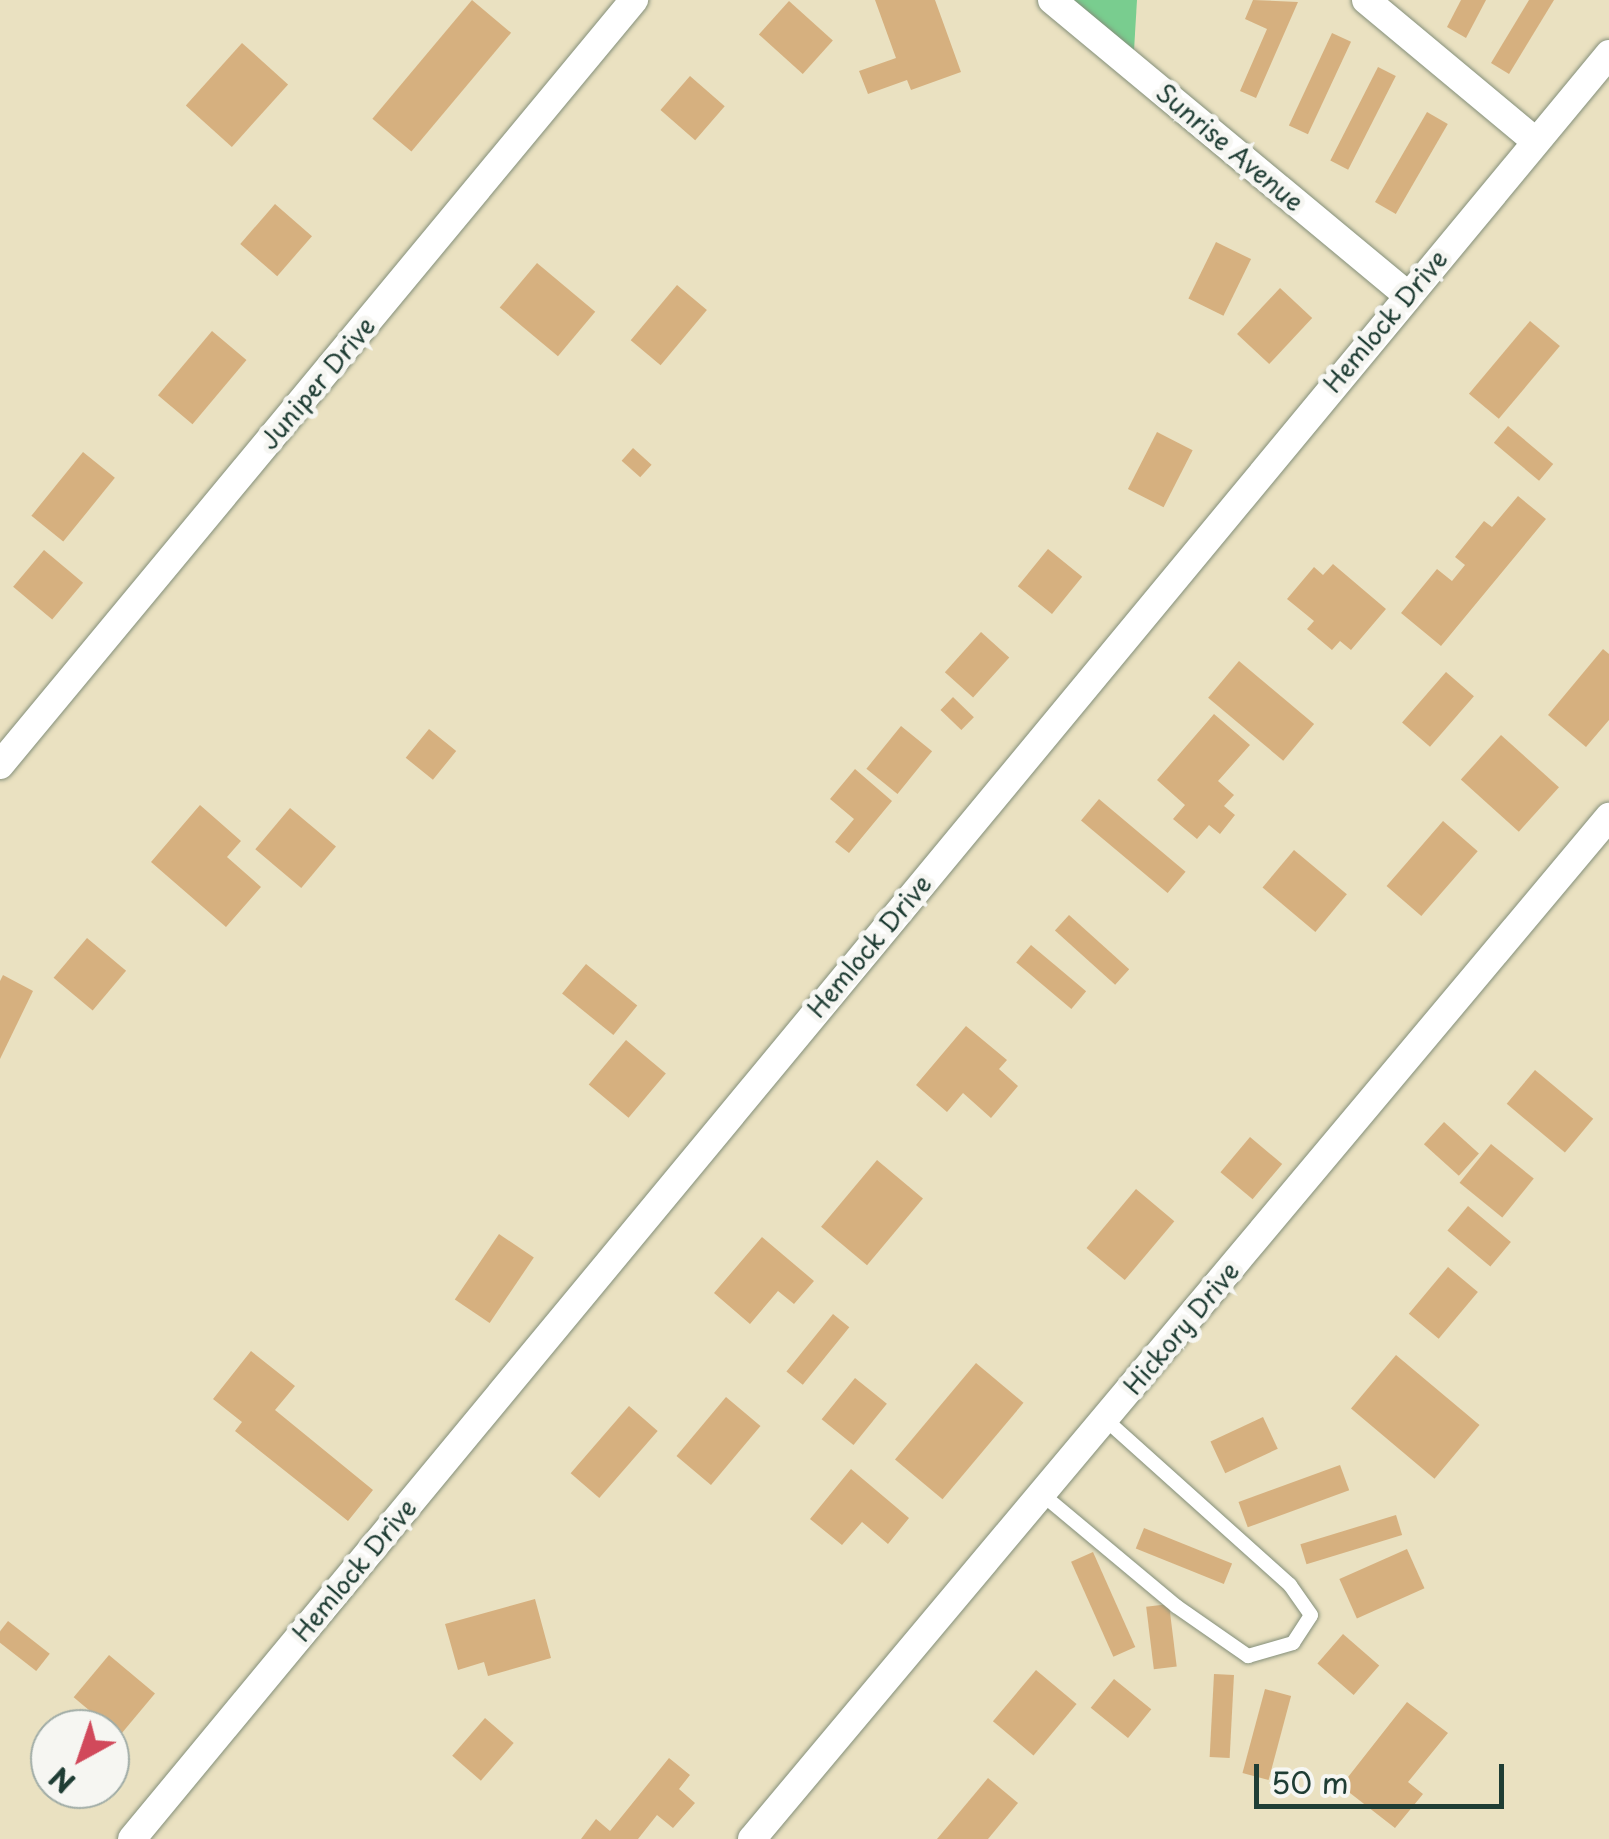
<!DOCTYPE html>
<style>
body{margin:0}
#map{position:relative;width:1609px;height:1839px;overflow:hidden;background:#eae1c1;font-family:"Playpen Sans",sans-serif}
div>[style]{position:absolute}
.green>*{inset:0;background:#79cd8f}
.building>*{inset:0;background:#d6b07f;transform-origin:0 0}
.roads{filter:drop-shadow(0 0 2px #848f7a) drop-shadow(0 0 2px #848f7a)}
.lane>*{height:14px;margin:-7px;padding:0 7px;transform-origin:7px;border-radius:7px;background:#fff}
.street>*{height:28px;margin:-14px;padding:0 14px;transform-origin:14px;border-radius:14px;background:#fff}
span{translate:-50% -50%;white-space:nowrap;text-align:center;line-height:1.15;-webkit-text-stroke:10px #f6f6f2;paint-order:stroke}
.street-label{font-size:25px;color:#1f3d34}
.north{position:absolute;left:30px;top:1709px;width:100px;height:100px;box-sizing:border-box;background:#f6f6f2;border:2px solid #a0aca6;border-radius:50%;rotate:220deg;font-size:28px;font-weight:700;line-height:40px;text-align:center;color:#1f3d34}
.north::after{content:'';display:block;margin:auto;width:35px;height:45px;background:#d1495b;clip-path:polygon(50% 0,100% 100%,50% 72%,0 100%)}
.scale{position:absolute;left:1254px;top:1764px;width:250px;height:45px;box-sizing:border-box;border:5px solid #1f3d34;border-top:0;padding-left:12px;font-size:30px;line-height:35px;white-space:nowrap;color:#1f3d34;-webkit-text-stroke:8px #f6f6f2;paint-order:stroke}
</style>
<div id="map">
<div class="green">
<i style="clip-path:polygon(1053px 0,1137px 0,1133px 67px)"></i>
</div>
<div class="building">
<i style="left:472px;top:0;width:51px;height:155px;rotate:40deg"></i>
<i style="clip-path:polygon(875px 0,935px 0,961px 72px,911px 90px,907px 80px,868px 94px,859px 71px,896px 58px)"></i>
<i style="clip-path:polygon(1253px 0,1298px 2px,1256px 98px,1240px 91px,1267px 29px,1245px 19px)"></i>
<i style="clip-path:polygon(1461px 0,1486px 0,1466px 38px,1447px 27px)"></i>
<i style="clip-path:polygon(1529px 0,1554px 0,1509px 74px,1491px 63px)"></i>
<i style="left:789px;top:1px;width:59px;height:45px;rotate:42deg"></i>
<i style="left:1332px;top:33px;width:21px;height:102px;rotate:25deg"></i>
<i style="left:242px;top:43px;width:62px;height:84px;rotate:42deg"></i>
<i style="left:1378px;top:67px;width:20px;height:105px;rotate:27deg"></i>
<i style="left:690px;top:76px;width:46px;height:45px;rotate:41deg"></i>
<i style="left:1427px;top:112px;width:24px;height:104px;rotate:30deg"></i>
<i style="left:275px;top:204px;width:49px;height:53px;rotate:41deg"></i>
<i style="left:1216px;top:242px;width:39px;height:63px;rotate:26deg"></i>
<i style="left:537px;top:263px;width:76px;height:58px;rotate:40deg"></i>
<i style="left:677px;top:285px;width:39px;height:72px;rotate:40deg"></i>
<i style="left:1280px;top:288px;width:44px;height:63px;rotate:43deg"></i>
<i style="left:1530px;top:321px;width:39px;height:95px;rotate:40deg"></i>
<i style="left:212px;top:331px;width:45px;height:84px;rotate:40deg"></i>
<i style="left:1508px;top:426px;width:59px;height:22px;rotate:40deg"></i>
<i style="left:1157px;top:432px;width:40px;height:64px;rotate:27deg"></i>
<i style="left:633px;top:448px;width:25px;height:17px;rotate:42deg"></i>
<i style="left:83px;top:452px;width:41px;height:82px;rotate:39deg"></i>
<i style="clip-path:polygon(1518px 496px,1546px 519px,1441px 646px,1401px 613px,1437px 569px,1452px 581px,1465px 565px,1455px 557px,1484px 521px,1492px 527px)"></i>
<i style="left:1048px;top:549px;width:44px;height:48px;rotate:39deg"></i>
<i style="left:44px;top:550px;width:51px;height:48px;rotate:40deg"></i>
<i style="clip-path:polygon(1333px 564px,1386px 609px,1351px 650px,1340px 641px,1332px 650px,1307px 629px,1314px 621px,1287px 599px,1314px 567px,1323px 575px)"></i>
<i style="left:981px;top:632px;width:38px;height:54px;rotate:42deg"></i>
<i style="clip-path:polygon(1603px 649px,1609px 654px,1609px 720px,1586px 747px,1548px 715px)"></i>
<i style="left:1239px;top:661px;width:98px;height:48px;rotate:40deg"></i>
<i style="left:1446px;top:672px;width:37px;height:67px;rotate:41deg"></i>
<i style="left:953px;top:697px;width:29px;height:18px;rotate:44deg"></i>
<i style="clip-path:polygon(1214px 714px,1250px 745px,1218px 781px,1234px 795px,1224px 806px,1235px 815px,1220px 834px,1209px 825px,1197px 839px,1173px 819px,1185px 805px,1157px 780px)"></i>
<i style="left:901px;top:726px;width:40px;height:55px;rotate:39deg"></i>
<i style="left:429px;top:729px;width:35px;height:37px;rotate:39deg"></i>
<i style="left:1501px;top:735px;width:78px;height:60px;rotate:42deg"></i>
<i style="clip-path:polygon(855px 769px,892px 801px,849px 853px,835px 842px,854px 819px,830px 799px)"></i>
<i style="left:1099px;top:799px;width:113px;height:28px;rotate:40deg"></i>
<i style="clip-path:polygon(200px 805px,241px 841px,227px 857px,261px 887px,226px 927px,151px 862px)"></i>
<i style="left:290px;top:808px;width:60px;height:54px;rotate:40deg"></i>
<i style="left:1443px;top:821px;width:46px;height:86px;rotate:41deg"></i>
<i style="left:1294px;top:850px;width:69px;height:49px;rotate:40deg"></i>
<i style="left:1069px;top:915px;width:81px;height:21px;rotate:42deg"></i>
<i style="left:87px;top:938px;width:51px;height:52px;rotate:40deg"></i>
<i style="left:1031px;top:945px;width:72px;height:23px;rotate:40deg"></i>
<i style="left:586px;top:964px;width:66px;height:38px;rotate:39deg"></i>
<i style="clip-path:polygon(3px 975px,33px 991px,0 1059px,0 981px)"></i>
<i style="clip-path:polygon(966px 1026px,1007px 1060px,999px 1069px,1018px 1086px,991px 1118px,963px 1093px,947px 1112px,916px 1085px)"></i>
<i style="left:626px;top:1040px;width:52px;height:58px;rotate:40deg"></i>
<i style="left:1535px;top:1070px;width:76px;height:44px;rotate:40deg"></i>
<i style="left:1444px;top:1122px;width:47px;height:30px;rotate:42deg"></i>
<i style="left:1250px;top:1137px;width:42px;height:46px;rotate:40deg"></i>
<i style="left:1491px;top:1144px;width:55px;height:50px;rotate:39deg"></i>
<i style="left:877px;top:1160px;width:60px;height:87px;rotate:40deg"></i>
<i style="left:1136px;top:1189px;width:50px;height:77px;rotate:40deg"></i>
<i style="left:1468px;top:1206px;width:56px;height:32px;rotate:40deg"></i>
<i style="left:499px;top:1234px;width:42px;height:79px;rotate:34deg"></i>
<i style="clip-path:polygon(762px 1237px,814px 1281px,794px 1304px,778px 1291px,750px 1324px,714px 1293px)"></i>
<i style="left:1448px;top:1267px;width:39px;height:61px;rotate:40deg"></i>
<i style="left:833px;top:1314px;width:21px;height:74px;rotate:39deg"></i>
<i style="clip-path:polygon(251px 1351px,295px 1386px,275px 1410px,373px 1490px,348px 1521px,235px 1431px,242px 1422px,213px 1399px)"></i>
<i style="left:1396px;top:1355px;width:109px;height:70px;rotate:40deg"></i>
<i style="left:976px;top:1363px;width:62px;height:126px;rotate:40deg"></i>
<i style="left:855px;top:1378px;width:41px;height:53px;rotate:39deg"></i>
<i style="left:726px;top:1397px;width:45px;height:77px;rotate:40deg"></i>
<i style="left:629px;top:1406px;width:38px;height:89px;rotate:41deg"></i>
<i style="left:1263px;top:1417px;width:35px;height:58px;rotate:65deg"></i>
<i style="left:1340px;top:1465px;width:27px;height:108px;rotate:70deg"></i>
<i style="clip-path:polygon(851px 1469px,909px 1518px,888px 1544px,862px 1522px,842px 1545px,810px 1519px)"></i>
<i style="left:1396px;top:1515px;width:21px;height:100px;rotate:73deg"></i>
<i style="left:1144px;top:1528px;width:95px;height:22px;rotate:22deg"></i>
<i style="left:1407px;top:1549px;width:43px;height:74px;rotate:66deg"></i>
<i style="left:1093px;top:1552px;width:104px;height:24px;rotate:66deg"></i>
<i style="clip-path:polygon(535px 1599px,551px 1658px,488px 1676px,484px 1662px,458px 1670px,445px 1624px)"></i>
<i style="left:1169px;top:1604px;width:63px;height:23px;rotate:83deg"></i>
<i style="left:8px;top:1621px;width:53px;height:22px;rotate:38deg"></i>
<i style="left:1343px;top:1634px;width:48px;height:39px;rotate:41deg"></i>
<i style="left:109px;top:1655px;width:60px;height:55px;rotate:40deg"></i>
<i style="left:1036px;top:1670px;width:53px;height:67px;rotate:40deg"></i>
<i style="left:1214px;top:1674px;width:20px;height:83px;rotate:3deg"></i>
<i style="left:1114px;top:1679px;width:48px;height:37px;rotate:39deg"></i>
<i style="left:1265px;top:1689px;width:27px;height:87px;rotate:15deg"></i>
<i style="clip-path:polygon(1407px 1702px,1448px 1733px,1408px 1782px,1423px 1794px,1395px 1828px,1341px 1786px)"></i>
<i style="left:485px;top:1718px;width:38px;height:50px;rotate:41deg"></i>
<i style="clip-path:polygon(669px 1758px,690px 1775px,679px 1789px,695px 1803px,673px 1828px,657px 1815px,638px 1839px,581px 1839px,596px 1819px,610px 1831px)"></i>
<i style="clip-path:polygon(988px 1778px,1018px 1803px,988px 1839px,937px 1839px)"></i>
</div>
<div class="roads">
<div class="lane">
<i style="left:1042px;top:1494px;width:175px;rotate:39.9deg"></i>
<i style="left:1176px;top:1606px;width:88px;rotate:34.8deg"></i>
<i style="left:1248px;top:1656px;width:47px;rotate:-16.1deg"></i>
<i style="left:1293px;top:1643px;width:33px;rotate:-57deg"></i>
<i style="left:1311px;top:1615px;width:37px;rotate:-125deg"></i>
<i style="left:1290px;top:1585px;width:249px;rotate:-138.1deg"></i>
</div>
<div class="street">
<i style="left:1052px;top:0;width:462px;rotate:39.7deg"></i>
<i style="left:1366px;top:0;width:220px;rotate:39.8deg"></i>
<i style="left:0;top:765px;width:994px;rotate:-50.35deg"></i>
<i style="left:132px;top:1839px;width:2317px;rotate:-50.39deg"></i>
<i style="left:752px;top:1839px;width:1334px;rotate:-50.02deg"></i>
</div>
</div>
<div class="street-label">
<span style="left:1230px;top:147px;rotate:40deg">Sunrise Avenue</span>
<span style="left:1385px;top:321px;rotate:-50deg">Hemlock Drive</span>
<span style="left:317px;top:383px;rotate:-50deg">Juniper Drive</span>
<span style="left:869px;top:946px;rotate:-50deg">Hemlock Drive</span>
<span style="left:1181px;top:1328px;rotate:-50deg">Hickory Drive</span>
<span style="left:354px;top:1570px;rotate:-50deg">Hemlock Drive</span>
</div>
<div class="north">N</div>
<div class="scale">50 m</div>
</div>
